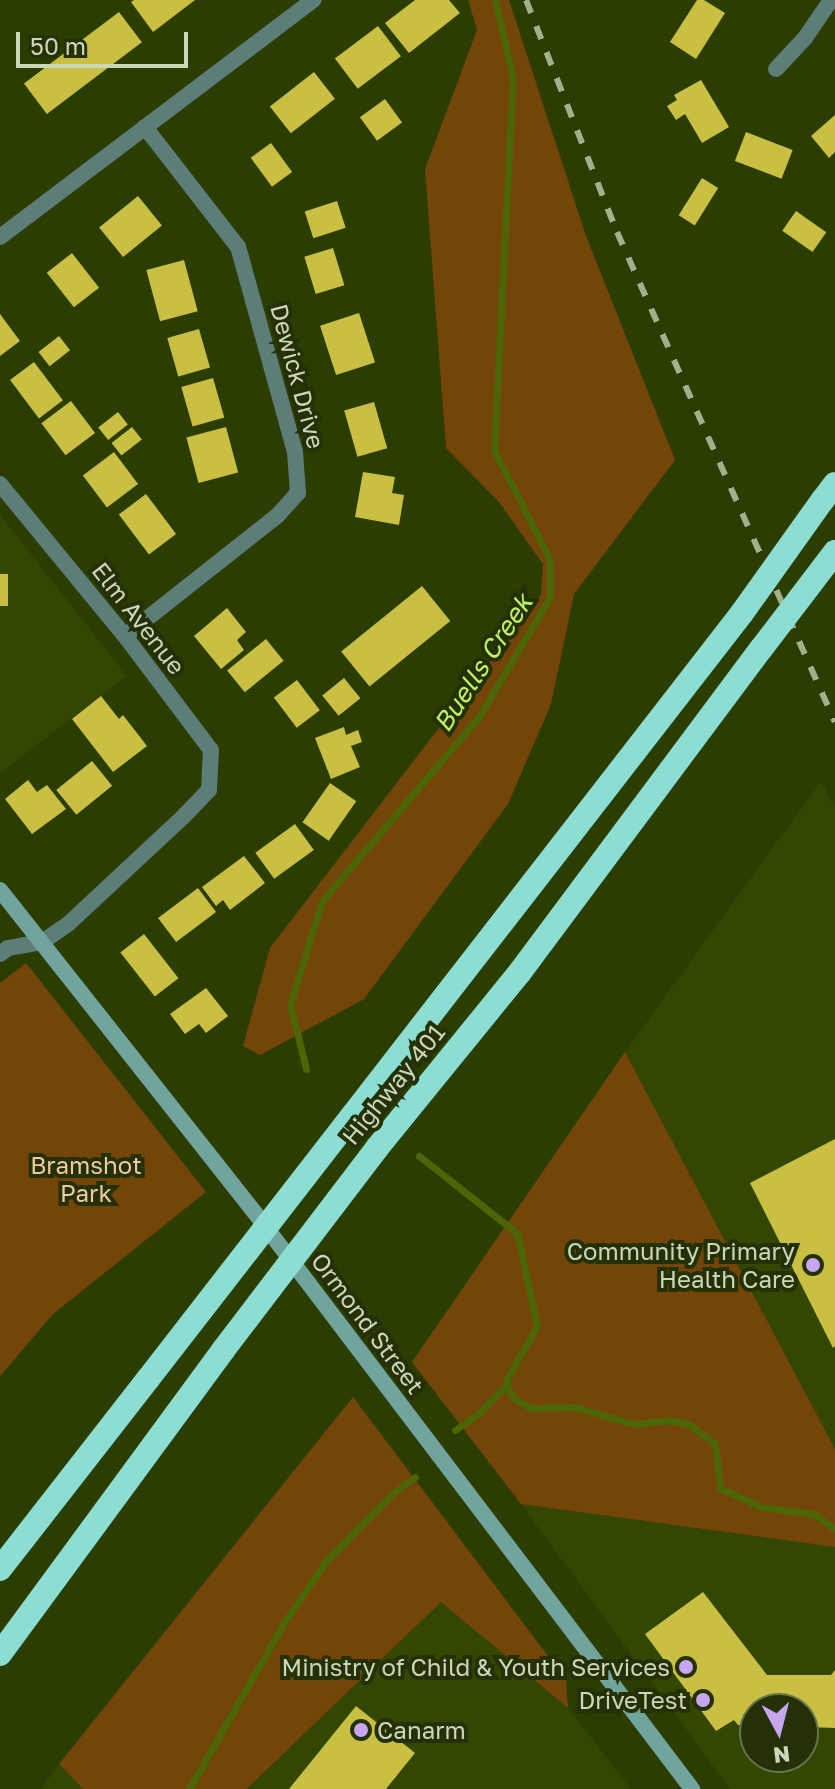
<!DOCTYPE html>
<style>
body{margin:0}
#map{position:relative;width:835px;height:1789px;overflow:hidden;background:#2c3d02;font-family:"Golos Text",sans-serif}
div>[style]{position:absolute}
.built>*{inset:0;background:#334701}
.green>*{inset:0;background:#744509}
.stream>*{height:7px;margin:-3.5px;padding:0 3.5px;transform-origin:3.5px;border-radius:3.5px;background:#4b6507}
.building>*{inset:0;background:#c9c043;transform-origin:0 0}
.street>*{height:16px;margin:-8px;padding:0 8px;transform-origin:8px;border-radius:8px;background:#5d7d78}
.secondary>*{height:16px;margin:-8px;padding:0 8px;transform-origin:8px;border-radius:8px;background:#71a49d}
.highway>*{height:24px;margin:-12px;padding:0 12px;transform-origin:12px;border-radius:12px;background:#8cded3}
.rail>*{height:6px;margin-top:-3px;transform-origin:0;background:repeating-linear-gradient(90deg,#a3b08c 0 14px,transparent 0 28px)}
.highway-bridge>*{height:24px;margin:-12px;padding:0 12px;transform-origin:12px;border-radius:12px;background:#8cded3}
.dots>*{width:22px;height:22px;translate:-50% -50%;box-sizing:border-box;border:4px solid #243107;border-radius:50%}
span{translate:-50% -50%;white-space:nowrap;text-align:center;line-height:1.15;-webkit-text-stroke:8px #243107;paint-order:stroke}
.street-label{font-size:24px;color:#cbd7ba}
.park-label{font-size:24px;color:#f1c8a1}
.poi-label{font-size:24px;color:#cbd7ba}
.right{translate:-100% -50%;text-align:right}
.left{translate:0 -50%;text-align:left}
.water-label{font-size:26px;color:#c1f065;font-style:italic}
.north{position:absolute;left:739px;top:1693px;width:80px;height:80px;box-sizing:border-box;background:#243107;border:2px solid #67734f;border-radius:50%;rotate:173deg;font-size:22px;font-weight:700;line-height:32px;text-align:center;color:#cbd7ba}
.north::after{content:'';display:block;margin:auto;width:28px;height:36px;background:#c8a6ef;clip-path:polygon(50% 0,100% 100%,50% 72%,0 100%)}
.scale{position:absolute;left:16px;top:32px;width:172px;height:36px;box-sizing:border-box;border:4px solid #cbd7ba;border-top:0;padding-left:10px;font-size:24px;line-height:28px;white-space:nowrap;color:#cbd7ba;-webkit-text-stroke:6px #243107;paint-order:stroke}
</style>
<div id="map">
<div class="built">
<i style="clip-path:polygon(0 515px,127px 676px,0 773px)"></i>
<i style="clip-path:polygon(821px 781px,835px 808px,835px 1449px,625px 1052px)"></i>
<i style="clip-path:polygon(evenodd,521px 1504px,835px 1547px,835px 1789px,730px 1789px,521px 1504px,755px 1709px,803px 1709px,803px 1757px,755px 1757px,755px 1709px)"></i>
<i style="clip-path:polygon(441px 1602px,568px 1708px,631px 1789px,248px 1789px)"></i>
<i style="clip-path:polygon(59px 1764px,83px 1789px,41px 1789px)"></i>
</div>
<div class="green">
<i style="clip-path:polygon(468px 0,509px 0,586px 236px,675px 460px,574px 594px,551px 704px,508px 804px,364px 999px,260px 1055px,243px 1046px,270px 948px,541px 595px,543px 564px,499px 502px,446px 448px,425px 169px,477px 30px)"></i>
<i style="clip-path:polygon(26px 963px,206px 1192px,53px 1314px,0 1376px,0 983px)"></i>
<i style="clip-path:polygon(625px 1052px,835px 1449px,835px 1547px,521px 1504px,412px 1362px)"></i>
<i style="clip-path:polygon(353px 1397px,566px 1680px,568px 1708px,441px 1602px,247px 1789px,83px 1789px,59px 1764px)"></i>
</div>
<div class="stream">
<i style="left:306px;top:1069px;width:67px;rotate:-103.8deg"></i>
<i style="left:290px;top:1004px;width:108px;rotate:-72.7deg"></i>
<i style="left:322px;top:901px;width:240px;rotate:-49.6deg"></i>
<i style="left:478px;top:718px;width:141px;rotate:-59.2deg"></i>
<i style="left:550px;top:597px;width:37px;rotate:-90deg"></i>
<i style="left:550px;top:560px;width:123px;rotate:-117deg"></i>
<i style="left:494px;top:450px;width:371px;rotate:-87.1deg"></i>
<i style="left:513px;top:79px;width:81px;rotate:-102.8deg"></i>
<i style="left:419px;top:1156px;width:125px;rotate:38.2deg"></i>
<i style="left:517px;top:1233px;width:95px;rotate:77.9deg"></i>
<i style="left:537px;top:1326px;width:60px;rotate:120deg"></i>
<i style="left:507px;top:1378px;width:7px;rotate:98deg"></i>
<i style="left:506px;top:1385px;width:16px;rotate:60deg"></i>
<i style="left:514px;top:1399px;width:19px;rotate:28deg"></i>
<i style="left:531px;top:1408px;width:44px;rotate:-1.3deg"></i>
<i style="left:575px;top:1407px;width:60px;rotate:16.3deg"></i>
<i style="left:633px;top:1424px;width:36px;rotate:-6deg"></i>
<i style="left:669px;top:1420px;width:22px;rotate:13deg"></i>
<i style="left:690px;top:1425px;width:31px;rotate:37deg"></i>
<i style="left:715px;top:1444px;width:44px;rotate:83.5deg"></i>
<i style="left:720px;top:1488px;width:45px;rotate:24.9deg"></i>
<i style="left:761px;top:1507px;width:53px;rotate:7.5deg"></i>
<i style="left:814px;top:1514px;width:26px;rotate:36deg"></i>
<i style="left:455px;top:1430px;width:29px;rotate:-35deg"></i>
<i style="left:479px;top:1413px;width:39px;rotate:-46deg"></i>
<i style="left:189px;top:1789px;width:193px;rotate:-60.3deg"></i>
<i style="left:285px;top:1621px;width:73px;rotate:-55.7deg"></i>
<i style="left:326px;top:1561px;width:95px;rotate:-45.4deg"></i>
<i style="left:393px;top:1493px;width:27px;rotate:-36deg"></i>
</div>
<div class="building">
<i style="clip-path:polygon(134px 0,195px 0,153px 32px,131px 2px)"></i>
<i style="clip-path:polygon(415px 0,449px 0,460px 13px,409px 53px,385px 23px)"></i>
<i style="clip-path:polygon(697px 0,704px 0,725px 13px,696px 59px,670px 42px)"></i>
<i style="left:119px;top:12px;width:38px;height:119px;rotate:53deg"></i>
<i style="left:378px;top:26px;width:38px;height:54px;rotate:53deg"></i>
<i style="left:314px;top:72px;width:34px;height:56px;rotate:52deg"></i>
<i style="clip-path:polygon(701px 80px,729px 127px,702px 143px,685px 114px,676px 120px,667px 106px,677px 100px,674px 95px)"></i>
<i style="left:385px;top:99px;width:29px;height:31px;rotate:54deg"></i>
<i style="clip-path:polygon(835px 115px,835px 152px,829px 158px,811px 136px)"></i>
<i style="left:746px;top:132px;width:50px;height:31px;rotate:21deg"></i>
<i style="left:271px;top:143px;width:36px;height:25px;rotate:54deg"></i>
<i style="left:702px;top:178px;width:19px;height:44px;rotate:32deg"></i>
<i style="left:138px;top:196px;width:38px;height:50px;rotate:51deg"></i>
<i style="left:337px;top:201px;width:28px;height:34px;rotate:72deg"></i>
<i style="left:796px;top:211px;width:37px;height:24px;rotate:35deg"></i>
<i style="left:333px;top:248px;width:39px;height:30px;rotate:73deg"></i>
<i style="left:72px;top:253px;width:44px;height:32px;rotate:52deg"></i>
<i style="left:184px;top:260px;width:53px;height:39px;rotate:75deg"></i>
<i style="left:359px;top:313px;width:52px;height:41px;rotate:72deg"></i>
<i style="clip-path:polygon(0 314px,20px 341px,0 356px)"></i>
<i style="left:199px;top:329px;width:40px;height:33px;rotate:74deg"></i>
<i style="left:59px;top:336px;width:18px;height:26px;rotate:52deg"></i>
<i style="left:34px;top:362px;width:48px;height:30px;rotate:53deg"></i>
<i style="left:213px;top:378px;width:41px;height:33px;rotate:74deg"></i>
<i style="left:71px;top:401px;width:40px;height:37px;rotate:53deg"></i>
<i style="left:374px;top:402px;width:48px;height:31px;rotate:74deg"></i>
<i style="left:118px;top:412px;width:16px;height:25px;rotate:52deg"></i>
<i style="left:132px;top:427px;width:16px;height:26px;rotate:52deg"></i>
<i style="left:226px;top:427px;width:47px;height:41px;rotate:75deg"></i>
<i style="left:114px;top:452px;width:40px;height:39px;rotate:53deg"></i>
<i style="clip-path:polygon(363px 472px,395px 477px,392px 493px,404px 495px,399px 525px,355px 517px)"></i>
<i style="left:146px;top:494px;width:50px;height:34px;rotate:53deg"></i>
<i style="left:0;top:574px;width:8px;height:32px"></i>
<i style="left:422px;top:586px;width:45px;height:104px;rotate:51deg"></i>
<i style="clip-path:polygon(227px 608px,246px 632px,237px 640px,244px 650px,221px 669px,194px 636px)"></i>
<i style="left:266px;top:639px;width:28px;height:50px;rotate:51deg"></i>
<i style="left:344px;top:678px;width:26px;height:28px;rotate:51deg"></i>
<i style="left:297px;top:680px;width:38px;height:29px;rotate:53deg"></i>
<i style="clip-path:polygon(101px 696px,119px 719px,123px 715px,147px 746px,113px 772px,72px 719px)"></i>
<i style="clip-path:polygon(344px 727px,346px 735px,358px 730px,362px 742px,351px 746px,360px 767px,331px 779px,315px 738px)"></i>
<i style="left:92px;top:761px;width:32px;height:46px;rotate:51deg"></i>
<i style="clip-path:polygon(28px 780px,37px 792px,47px 785px,66px 809px,32px 834px,5px 799px)"></i>
<i style="left:330px;top:783px;width:32px;height:48px;rotate:35deg"></i>
<i style="left:295px;top:824px;width:32px;height:49px;rotate:54deg"></i>
<i style="clip-path:polygon(244px 856px,265px 883px,230px 910px,223px 900px,216px 906px,202px 887px)"></i>
<i style="left:198px;top:888px;width:30px;height:50px;rotate:53deg"></i>
<i style="left:144px;top:934px;width:56px;height:30px;rotate:52deg"></i>
<i style="clip-path:polygon(206px 988px,228px 1016px,206px 1033px,199px 1024px,185px 1034px,170px 1014px)"></i>
<i style="clip-path:polygon(835px 1139px,835px 1346px,833px 1348px,750px 1183px)"></i>
<i style="clip-path:polygon(703px 1592px,767px 1675px,831px 1675px,835px 1670px,835px 1728px,809px 1727px,809px 1735px,803px 1735px,803px 1709px,755px 1709px,755px 1726px,738px 1725px,734px 1720px,716px 1731px,645px 1634px)"></i>
<i style="clip-path:polygon(356px 1706px,415px 1753px,386px 1789px,289px 1789px)"></i>
</div>
<div class="street">
<i style="left:776px;top:69px;width:42px;rotate:-46.9deg"></i>
<i style="left:805px;top:38px;width:46px;rotate:-55.6deg"></i>
<i style="left:0;top:237px;width:393px;rotate:-37.1deg"></i>
<i style="left:0;top:484px;width:197px;rotate:50.6deg"></i>
<i style="left:125px;top:636px;width:143px;rotate:53deg"></i>
<i style="left:211px;top:750px;width:40px;rotate:92.9deg"></i>
<i style="left:209px;top:790px;width:36px;rotate:134deg"></i>
<i style="left:184px;top:816px;width:158px;rotate:137deg"></i>
<i style="left:68px;top:924px;width:32px;rotate:145deg"></i>
<i style="left:42px;top:942px;width:35px;rotate:170deg"></i>
<i style="left:8px;top:948px;width:10px;rotate:143deg"></i>
<i style="left:125px;top:636px;width:195px;rotate:-38.3deg"></i>
<i style="left:278px;top:515px;width:30px;rotate:-48deg"></i>
<i style="left:298px;top:493px;width:41px;rotate:-94.2deg"></i>
<i style="left:295px;top:452px;width:213px;rotate:-105.5deg"></i>
<i style="left:238px;top:247px;width:152px;rotate:-127.8deg"></i>
</div>
<div class="secondary">
<i style="left:0;top:890px;width:423px;rotate:51.7deg"></i>
<i style="left:262px;top:1222px;width:712px;rotate:52.82deg"></i>
</div>
<div class="highway">
<i style="left:822px;top:501px;width:21px;rotate:-53deg"></i>
<i style="left:352px;top:1116px;width:636px;rotate:-52.21deg"></i>
<i style="left:377px;top:1148px;width:227px;rotate:-50.9deg"></i>
<i style="left:520px;top:972px;width:403px;rotate:-53.3deg"></i>
<i style="left:0;top:1569px;width:241px;rotate:-52.1deg"></i>
<i style="left:0;top:1654px;width:378px;rotate:-53.7deg"></i>
</div>
<div class="rail">
<i style="left:526px;top:0;width:249px;rotate:68.6deg"></i>
<i style="left:617px;top:232px;width:536px;rotate:66.02deg"></i>
</div>
<div class="highway-bridge">
<i style="left:742px;top:613px;width:138px;rotate:-54.5deg"></i>
<i style="left:761px;top:649px;width:122px;rotate:-52.7deg"></i>
<i style="left:224px;top:1349px;width:253px;rotate:-52.7deg"></i>
<i style="left:148px;top:1379px;width:333px;rotate:-52.2deg"></i>
</div>
<div class="dots">
<i style="left:813px;top:1265px;background:#c8a6ef"></i>
<i style="left:686px;top:1667px;background:#c8a6ef"></i>
<i style="left:703px;top:1700px;background:#c8a6ef"></i>
<i style="left:361px;top:1730px;background:#c8a6ef"></i>
</div>
<div class="street-label">
<span style="left:298px;top:376px;rotate:75deg">Dewick Drive</span>
<span style="left:139px;top:618px;rotate:52deg">Elm Avenue</span>
<span style="left:393px;top:1084px;rotate:-51deg">Highway 401</span>
<span style="left:368px;top:1323px;rotate:53deg">Ormond Street</span>
</div>
<div class="park-label">
<span style="left:86px;top:1179px">Bramshot<br>Park</span>
</div>
<div class="poi-label">
<span class="right" style="left:795px;top:1265px">Community Primary<br>Health Care</span>
<span class="right" style="left:670px;top:1667px">Ministry of Child &amp; Youth Services</span>
<span class="right" style="left:687px;top:1700px">DriveTest</span>
<span class="left" style="left:377px;top:1730px">Canarm</span>
</div>
<div class="water-label">
<span style="left:483px;top:663px;rotate:-57deg">Buells Creek</span>
</div>
<div class="north">N</div>
<div class="scale">50 m</div>
</div>
